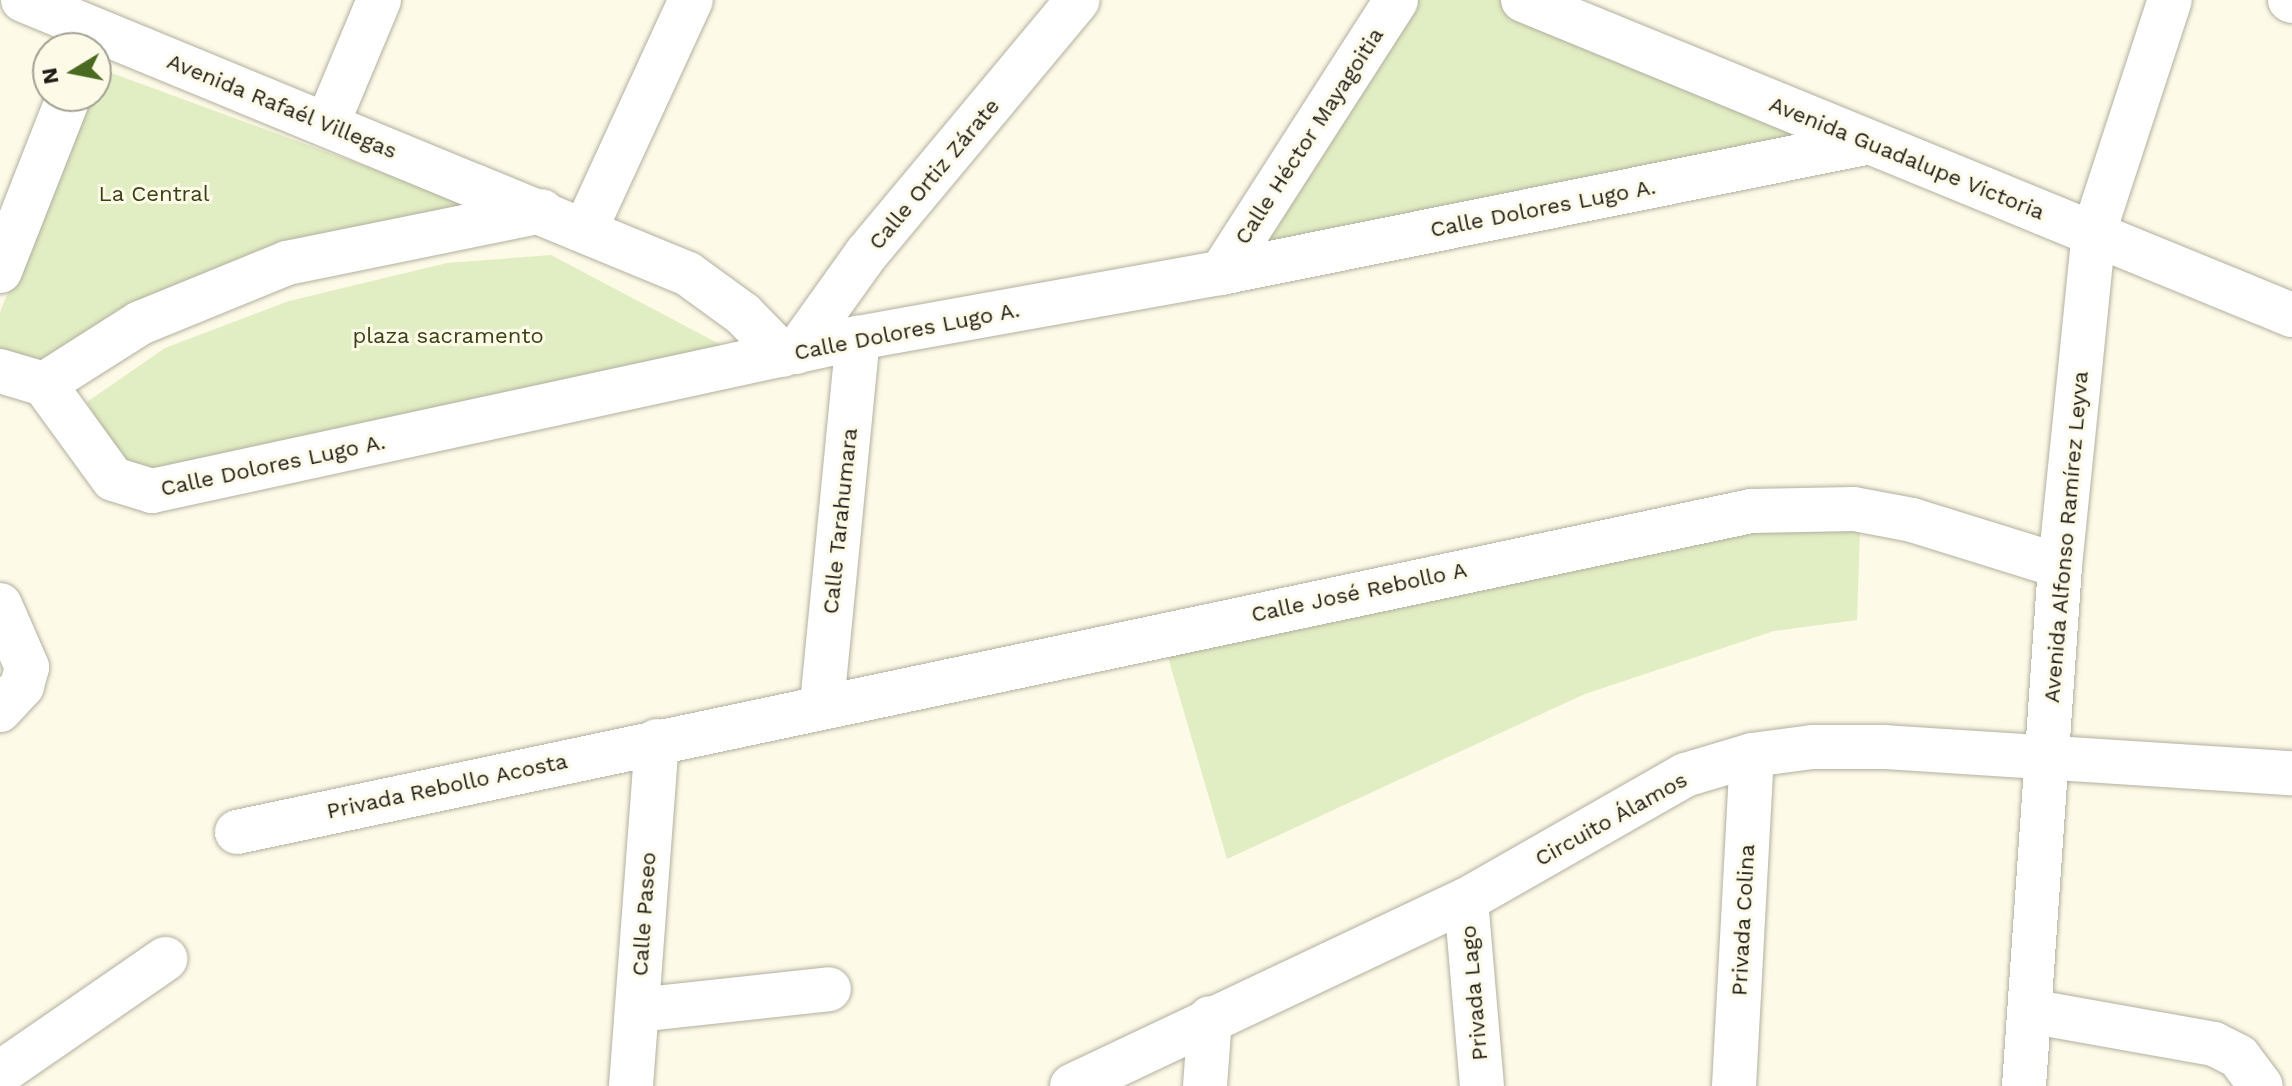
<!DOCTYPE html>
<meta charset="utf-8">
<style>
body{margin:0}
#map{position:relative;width:2292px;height:1086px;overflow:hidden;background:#fefae8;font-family:"Work Sans",sans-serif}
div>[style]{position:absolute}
.green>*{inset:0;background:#e1edc3}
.roads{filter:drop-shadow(0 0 2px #b3af9f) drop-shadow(0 0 2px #b3af9f)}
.minor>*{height:44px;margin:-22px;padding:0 22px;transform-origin:22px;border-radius:22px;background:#fff}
.tertiary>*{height:44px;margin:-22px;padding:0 22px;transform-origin:22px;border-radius:22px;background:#fff}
span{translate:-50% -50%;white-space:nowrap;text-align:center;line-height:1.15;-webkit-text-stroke:6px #fefae8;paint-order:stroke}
.street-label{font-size:22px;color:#1e1c16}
.park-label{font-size:22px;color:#374113}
.north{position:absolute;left:32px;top:32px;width:80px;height:80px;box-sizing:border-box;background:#fefae8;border:2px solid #a4a194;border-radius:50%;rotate:260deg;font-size:22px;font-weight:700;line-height:32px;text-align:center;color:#1e1c16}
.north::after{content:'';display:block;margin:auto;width:28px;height:36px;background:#496a20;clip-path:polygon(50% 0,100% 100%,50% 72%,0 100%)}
</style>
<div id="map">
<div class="green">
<i style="clip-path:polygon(1399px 0,1519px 0,1864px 143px,1228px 268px)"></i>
<i style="clip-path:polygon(98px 68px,471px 205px,43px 374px,0 357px,0 312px,87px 96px,96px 96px)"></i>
<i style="clip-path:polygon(551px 255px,727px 348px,142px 474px,115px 452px,87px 402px,165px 348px,289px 301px,447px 263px)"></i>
<i style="clip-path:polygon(1743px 526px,1860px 530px,1857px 620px,1774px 631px,1585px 694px,1227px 859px,1165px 647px)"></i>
</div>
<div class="roads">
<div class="minor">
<i style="left:23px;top:0;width:719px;rotate:22.39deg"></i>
<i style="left:688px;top:274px;width:68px;rotate:36deg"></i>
<i style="left:743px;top:314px;width:57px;rotate:45.7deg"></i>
<i style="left:1523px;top:0;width:831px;rotate:22.28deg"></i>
<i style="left:328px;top:122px;width:132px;rotate:-67.3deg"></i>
<i style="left:586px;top:228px;width:251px;rotate:-65.3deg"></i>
<i style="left:0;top:271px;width:188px;rotate:-68.5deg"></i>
<i style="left:1221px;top:273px;width:324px;rotate:-57.3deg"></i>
<i style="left:796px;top:352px;width:122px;rotate:-54.4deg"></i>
<i style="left:867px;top:253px;width:329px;rotate:-50.2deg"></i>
<i style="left:0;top:371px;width:46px;rotate:16.5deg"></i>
<i style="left:44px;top:384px;width:117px;rotate:54deg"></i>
<i style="left:113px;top:479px;width:41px;rotate:17.1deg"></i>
<i style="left:152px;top:491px;width:722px;rotate:-12.23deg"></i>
<i style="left:858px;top:338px;width:369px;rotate:-10.2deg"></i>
<i style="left:1221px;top:273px;width:657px;rotate:-11.41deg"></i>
<i style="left:44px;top:384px;width:114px;rotate:-32.4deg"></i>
<i style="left:140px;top:323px;width:159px;rotate:-22.2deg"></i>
<i style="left:287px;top:263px;width:260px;rotate:-11.5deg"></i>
<i style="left:0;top:605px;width:68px;rotate:66.5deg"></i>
<i style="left:27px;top:667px;width:20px;rotate:105deg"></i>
<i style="left:22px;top:686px;width:33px;rotate:133deg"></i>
<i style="left:822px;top:704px;width:368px;rotate:-84.4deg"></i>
<i style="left:237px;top:832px;width:1548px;rotate:-11.97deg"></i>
<i style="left:1751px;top:511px;width:103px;rotate:-1.1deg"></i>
<i style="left:1854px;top:509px;width:59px;rotate:10.7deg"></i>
<i style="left:1912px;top:520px;width:155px;rotate:17.3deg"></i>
<i style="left:1466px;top:900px;width:187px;rotate:85.1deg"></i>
<i style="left:637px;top:1010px;width:193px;rotate:-6.2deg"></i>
<i style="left:2029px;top:1011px;width:188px;rotate:10.1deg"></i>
<i style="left:2214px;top:1044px;width:28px;rotate:27deg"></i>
<i style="left:2239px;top:1057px;width:36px;rotate:53deg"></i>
<i style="left:0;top:1073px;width:201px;rotate:-34.6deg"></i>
<i style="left:631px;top:1086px;width:346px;rotate:-85.7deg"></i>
<i style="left:1072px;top:1086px;width:436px;rotate:-25.3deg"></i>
<i style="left:1466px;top:900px;width:252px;rotate:-29.7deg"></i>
<i style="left:1685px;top:775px;width:70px;rotate:-16.6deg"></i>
<i style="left:1752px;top:755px;width:61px;rotate:-7.6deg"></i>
<i style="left:1812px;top:747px;width:73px"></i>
<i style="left:1885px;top:747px;width:408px;rotate:3.7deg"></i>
<i style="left:1205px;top:1086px;width:68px;rotate:-85.8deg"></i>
<i style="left:1734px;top:1086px;width:331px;rotate:-86.9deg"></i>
</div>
<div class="tertiary">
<i style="left:2290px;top:0;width:2px;rotate:27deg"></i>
<i style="left:2024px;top:1086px;width:521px;rotate:-86.04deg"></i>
<i style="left:2060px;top:566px;width:336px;rotate:-84.2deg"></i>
<i style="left:2094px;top:232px;width:244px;rotate:-71.9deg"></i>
</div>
</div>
<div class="street-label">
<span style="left:282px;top:106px;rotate:22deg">Avenida Rafaél Villegas</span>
<span style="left:1309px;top:136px;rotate:-57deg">Calle Héctor Mayagoitia</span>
<span style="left:1907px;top:158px;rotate:22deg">Avenida Guadalupe Victoria</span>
<span style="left:934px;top:174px;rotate:-50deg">Calle Ortiz Zárate</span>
<span style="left:1543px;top:208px;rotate:-11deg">Calle Dolores Lugo A.</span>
<span style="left:907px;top:331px;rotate:-11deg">Calle Dolores Lugo A.</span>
<span style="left:273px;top:465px;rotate:-12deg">Calle Dolores Lugo A.</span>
<span style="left:840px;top:521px;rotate:-84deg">Calle Tarahumara</span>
<span style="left:2066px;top:537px;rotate:-85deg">Avenida Alfonso Ramírez Leyva</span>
<span style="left:1359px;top:592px;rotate:-12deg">Calle José Rebollo A</span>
<span style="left:447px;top:786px;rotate:-12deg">Privada Rebollo Acosta</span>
<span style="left:1611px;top:819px;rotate:-29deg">Circuito Álamos</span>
<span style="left:644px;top:914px;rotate:-86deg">Calle Paseo</span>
<span style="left:1743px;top:920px;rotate:-87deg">Privada Colina</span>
<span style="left:1474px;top:993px;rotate:-95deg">Privada Lago</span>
</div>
<div class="park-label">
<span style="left:154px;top:194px">La Central</span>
<span style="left:448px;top:336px">plaza sacramento</span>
</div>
<div class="north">N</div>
</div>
